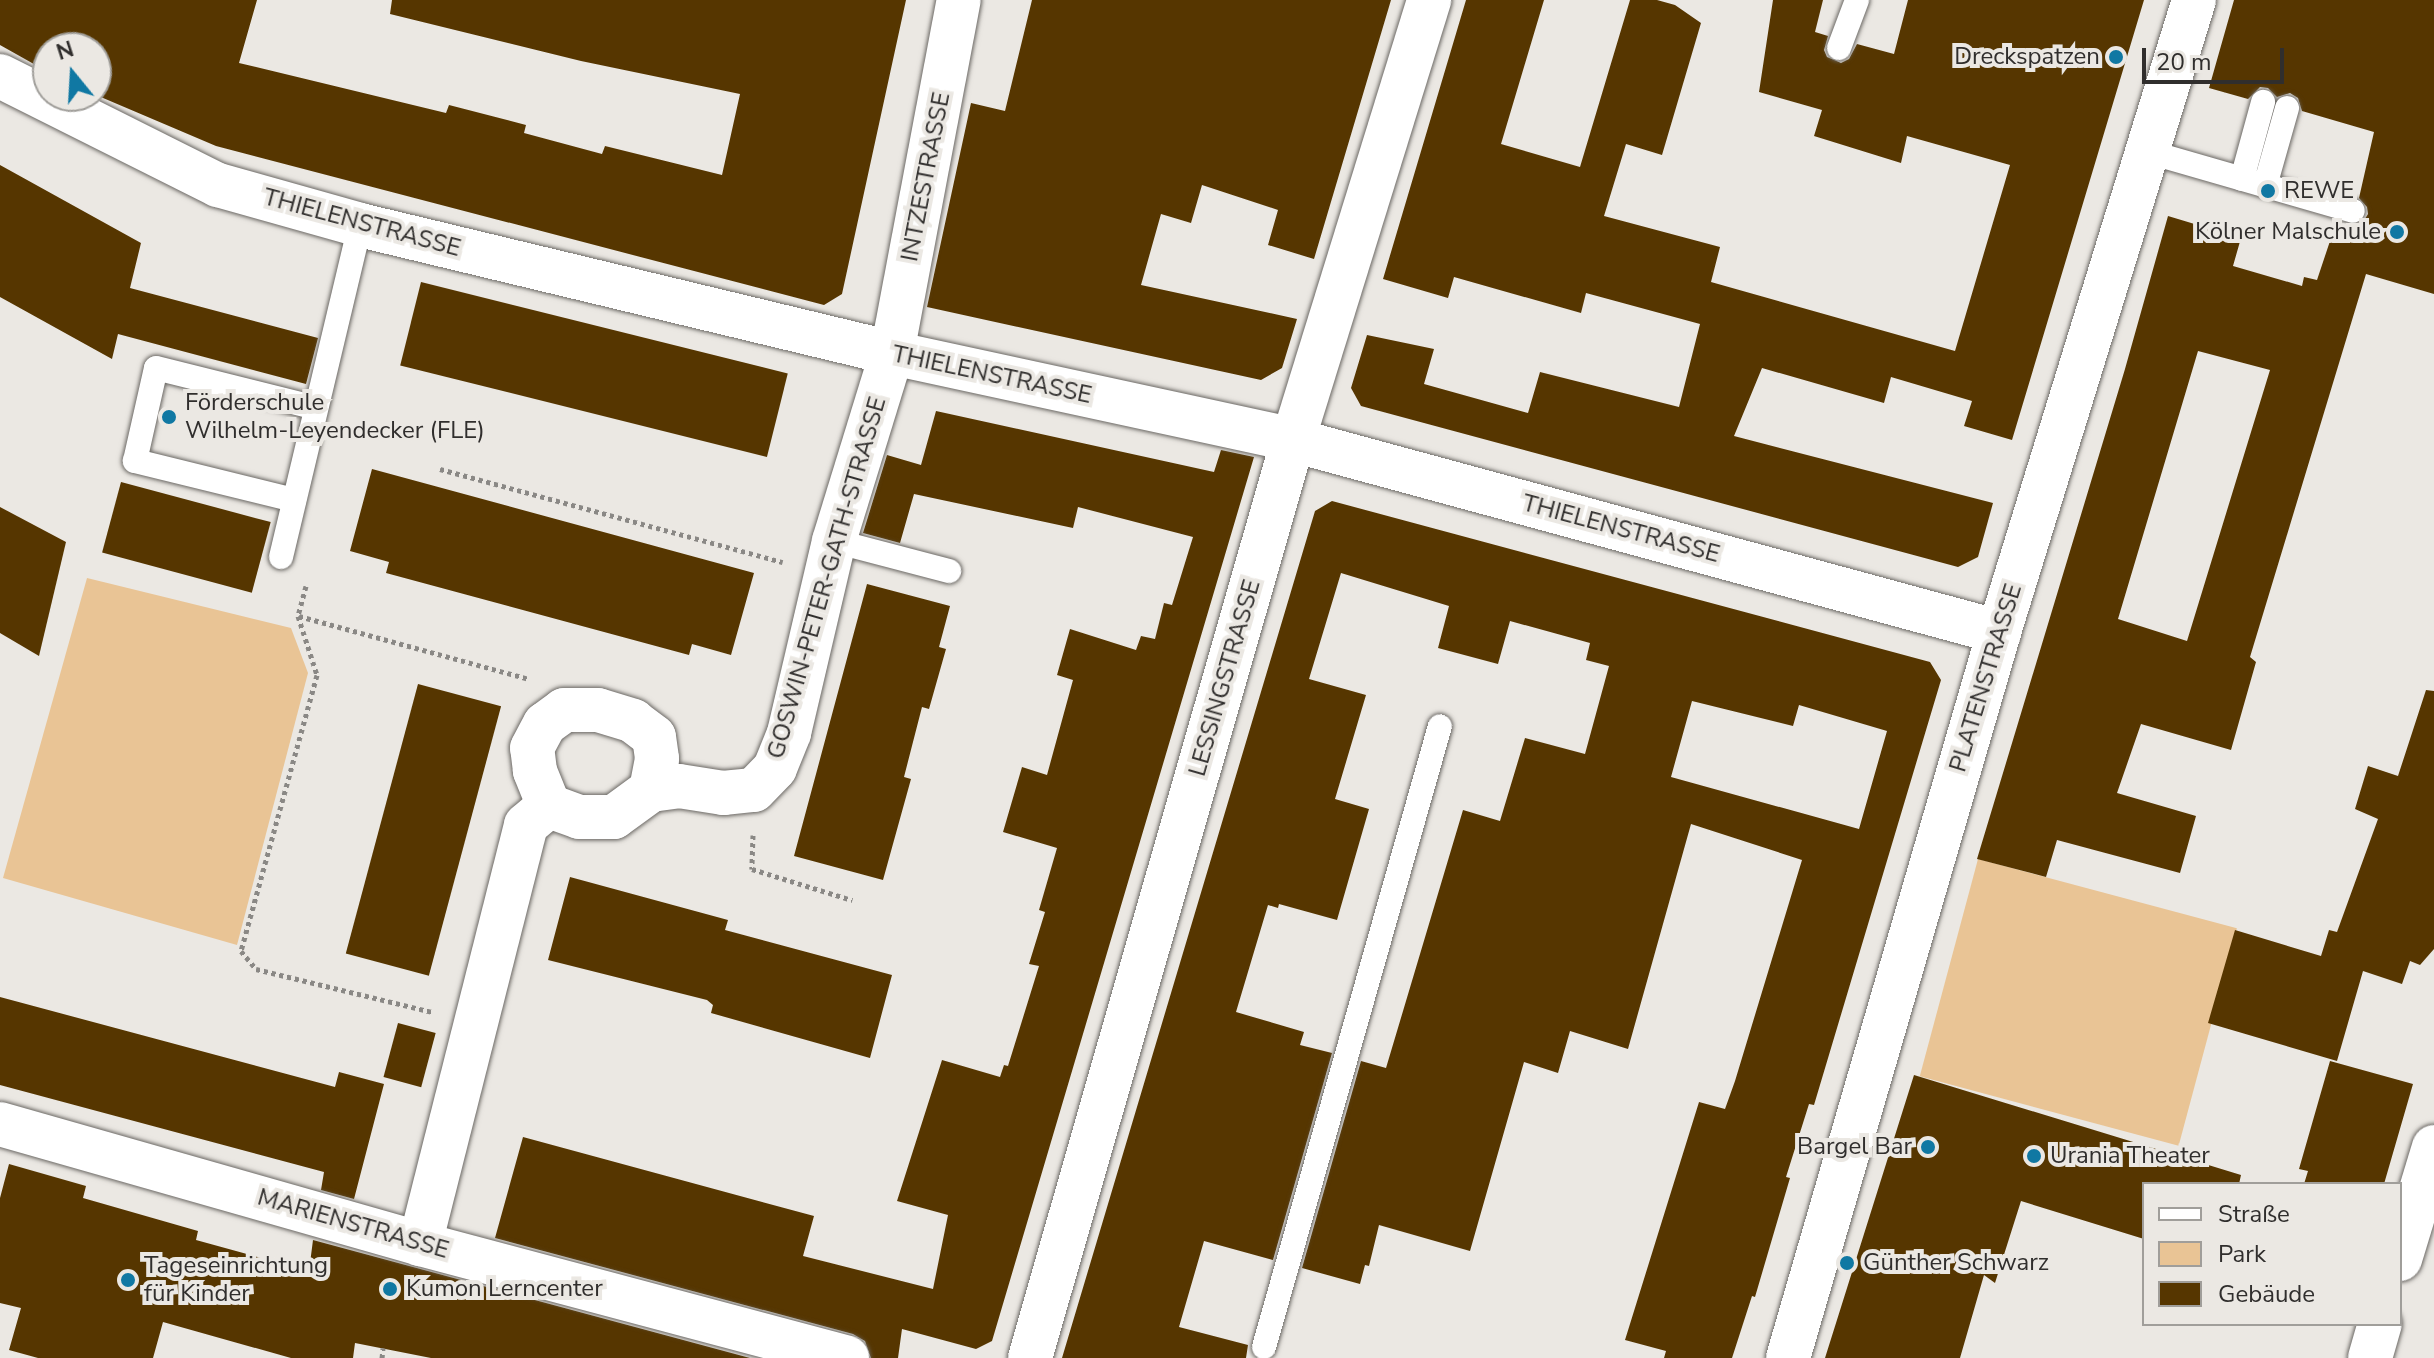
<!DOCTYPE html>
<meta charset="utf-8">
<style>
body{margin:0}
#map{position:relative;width:2434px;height:1358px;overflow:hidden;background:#ebe8e3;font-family:"Nunito Sans",sans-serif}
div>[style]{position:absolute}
.green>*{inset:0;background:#e9c495;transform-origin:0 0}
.building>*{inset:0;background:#563600;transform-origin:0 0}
.path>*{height:5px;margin-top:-2.5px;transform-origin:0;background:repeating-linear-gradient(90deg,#8a8885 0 4px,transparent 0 8px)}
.roads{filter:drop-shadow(0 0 2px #6b6864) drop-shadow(0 0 2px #6b6864)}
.lane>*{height:24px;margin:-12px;padding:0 12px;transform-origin:12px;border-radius:12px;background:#fff}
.street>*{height:44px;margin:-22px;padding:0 22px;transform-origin:22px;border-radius:22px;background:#fff}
.dots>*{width:22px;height:22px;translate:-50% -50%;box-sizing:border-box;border:4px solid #ebe8e3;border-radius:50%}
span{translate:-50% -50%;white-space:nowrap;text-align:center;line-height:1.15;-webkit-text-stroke:8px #ebe8e3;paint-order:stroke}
.poi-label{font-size:24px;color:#302e2d}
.right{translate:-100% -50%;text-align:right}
.left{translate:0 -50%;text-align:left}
.street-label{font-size:24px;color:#302e2d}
.legend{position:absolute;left:2142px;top:1182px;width:260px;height:144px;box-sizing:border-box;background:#ebe8e3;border:2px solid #a09e9a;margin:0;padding:10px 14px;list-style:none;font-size:24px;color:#302e2d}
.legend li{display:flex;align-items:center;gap:16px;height:40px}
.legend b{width:40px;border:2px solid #a09e9a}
.north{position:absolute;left:32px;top:32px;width:80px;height:80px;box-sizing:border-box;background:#ebe8e3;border:2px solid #a09e9a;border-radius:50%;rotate:342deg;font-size:22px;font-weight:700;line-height:32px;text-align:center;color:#302e2d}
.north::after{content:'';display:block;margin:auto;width:28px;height:36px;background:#1078a3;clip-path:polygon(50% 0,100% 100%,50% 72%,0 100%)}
.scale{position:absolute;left:2142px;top:48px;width:142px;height:36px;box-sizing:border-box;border:4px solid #302e2d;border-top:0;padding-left:10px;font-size:24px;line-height:28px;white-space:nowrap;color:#302e2d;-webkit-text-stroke:6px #ebe8e3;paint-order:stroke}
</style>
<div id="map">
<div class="green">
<i style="clip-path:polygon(87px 578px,291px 628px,308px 673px,237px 945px,3px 878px)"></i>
<i style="left:1978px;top:859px;width:268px;height:225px;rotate:15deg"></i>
</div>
<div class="building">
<i style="clip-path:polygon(0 0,257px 0,239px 63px,446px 113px,449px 105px,526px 125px,524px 133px,602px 154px,605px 146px,722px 175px,740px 94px,581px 61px,390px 14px,392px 0,906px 0,842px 294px,824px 305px,216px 146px,96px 95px,96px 48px,48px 48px,48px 72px,0 45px)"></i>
<i style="clip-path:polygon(1032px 0,1391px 0,1314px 259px,1268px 245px,1278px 210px,1202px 185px,1191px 223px,1161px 214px,1141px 285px,1297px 319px,1282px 368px,1261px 380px,927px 307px,971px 103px,1005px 111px)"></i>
<i style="clip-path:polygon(1466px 0,1544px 0,1501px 144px,1580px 167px,1630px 0,1657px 0,1675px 5px,1701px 23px,1662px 155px,1626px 144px,1604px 216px,1720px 247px,1711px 282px,1955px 351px,2010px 165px,1907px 136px,1901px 163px,1814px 136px,1822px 110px,1759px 92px,1773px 0,1823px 0,1815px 32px,1828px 36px,1824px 50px,1827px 57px,1841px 63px,1849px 59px,1857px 44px,1894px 54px,1908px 0,2144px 0,2012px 440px,1964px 426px,1972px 401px,1891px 377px,1884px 403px,1762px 368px,1734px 436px,1993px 503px,1978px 557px,1958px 567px,1361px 406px,1351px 388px,1367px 335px,1434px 349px,1424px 384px,1528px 413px,1540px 372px,1679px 407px,1700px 324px,1586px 293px,1581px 313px,1454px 277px,1448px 298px,1383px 279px)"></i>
<i style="clip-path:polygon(evenodd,2234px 0,2434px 0,2434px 294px,2366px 274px,2250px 657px,2256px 662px,2231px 750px,2141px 724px,2117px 793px,2196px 816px,2180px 873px,2057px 840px,2046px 877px,1977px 859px,2125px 369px,2168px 216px,2241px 238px,2233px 266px,2302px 286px,2304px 277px,2317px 280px,2332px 235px,2351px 240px,2354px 226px,2363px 222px,2368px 214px,2367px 207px,2359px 198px,2374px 132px,2302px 111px,2298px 98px,2290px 93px,2277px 97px,2268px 88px,2260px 87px,2248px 99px,2209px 88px,2234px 0,2198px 351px,2270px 370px,2187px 641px,2118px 619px,2198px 351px)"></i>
<i style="clip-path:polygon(0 165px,141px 243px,130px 288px,318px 338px,306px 384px,118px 334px,112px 359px,0 297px)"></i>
<i style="left:421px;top:282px;width:378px;height:86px;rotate:14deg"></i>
<i style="clip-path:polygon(936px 411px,1214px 472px,1221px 450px,1254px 457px,992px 1341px,976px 1349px,902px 1329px,898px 1358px,871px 1358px,865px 1341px,853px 1334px,495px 1238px,523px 1137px,814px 1216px,803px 1256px,933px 1289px,948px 1215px,897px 1201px,942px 1060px,1000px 1077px,1004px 1065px,1008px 1066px,1039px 966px,1029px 964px,1045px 912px,1039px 910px,1057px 848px,1003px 832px,1022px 767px,1047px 775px,1073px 680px,1057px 675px,1070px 629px,1136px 650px,1141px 636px,1155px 639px,1164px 603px,1172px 605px,1193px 537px,1078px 507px,1073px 528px,914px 494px,900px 543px,863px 533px,887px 455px,921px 465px)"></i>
<i style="clip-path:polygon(372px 469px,754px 573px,731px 655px,692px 644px,689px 655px,386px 573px,389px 562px,350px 551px)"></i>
<i style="left:121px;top:482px;width:155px;height:73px;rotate:15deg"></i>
<i style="clip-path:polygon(evenodd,1332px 501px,1930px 662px,1941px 680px,1814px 1105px,1809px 1104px,1786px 1177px,1790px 1178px,1755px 1297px,1752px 1296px,1732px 1358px,1664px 1358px,1666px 1351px,1625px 1340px,1699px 1102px,1725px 1109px,1735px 1081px,1802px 860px,1691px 824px,1628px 1049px,1570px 1031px,1558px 1073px,1524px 1062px,1470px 1251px,1379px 1225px,1369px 1266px,1365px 1265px,1360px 1284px,1302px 1268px,1361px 1061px,1386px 1068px,1463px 810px,1500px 821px,1525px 738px,1585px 754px,1609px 666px,1586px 660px,1590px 643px,1510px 621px,1498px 664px,1438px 648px,1449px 606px,1341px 573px,1309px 679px,1366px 695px,1335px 799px,1369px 809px,1337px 920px,1279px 904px,1278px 908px,1268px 905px,1236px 1012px,1304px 1032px,1300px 1045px,1332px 1053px,1273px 1260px,1204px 1241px,1179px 1327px,1248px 1345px,1246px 1358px,1062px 1358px,1315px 511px,1332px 501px,1692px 701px,1793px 726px,1799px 705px,1887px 731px,1859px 829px,1671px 777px,1692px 701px)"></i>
<i style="clip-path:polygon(0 507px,66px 542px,39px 656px,0 633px)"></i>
<i style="clip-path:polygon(867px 584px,950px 606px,939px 647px,946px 649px,929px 709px,922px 707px,904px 777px,911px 779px,883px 880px,794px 856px)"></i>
<i style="left:418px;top:684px;width:86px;height:279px;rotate:15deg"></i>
<i style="clip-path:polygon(2426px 690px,2434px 691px,2434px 949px,2420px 965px,2410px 961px,2402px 984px,2363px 971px,2337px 1061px,2208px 1023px,2235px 930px,2321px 956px,2329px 930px,2337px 932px,2378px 819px,2355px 809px,2368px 766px,2398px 776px)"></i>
<i style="clip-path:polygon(570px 877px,728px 920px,725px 930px,892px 975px,870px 1058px,711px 1013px,713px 1005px,707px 1000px,548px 960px)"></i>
<i style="clip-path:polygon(0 997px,335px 1087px,339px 1072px,384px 1084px,354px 1199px,321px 1190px,324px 1172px,0 1085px)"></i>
<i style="left:398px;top:1023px;width:39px;height:56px;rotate:15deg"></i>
<i style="clip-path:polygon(2330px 1061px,2413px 1084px,2384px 1184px,2304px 1184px,2308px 1171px,2299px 1169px)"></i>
<i style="clip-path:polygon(1914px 1075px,2241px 1175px,2239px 1184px,2144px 1184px,2144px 1239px,2021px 1201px,1995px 1283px,1984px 1275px,1960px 1358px,1825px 1358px)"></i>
<i style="clip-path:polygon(9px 1164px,86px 1186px,83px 1198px,198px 1231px,196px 1240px,309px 1271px,313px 1240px,750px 1358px,431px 1358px,355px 1343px,353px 1358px,291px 1358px,163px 1322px,153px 1358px,38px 1358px,9px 1350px,21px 1308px,0 1303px,0 1198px)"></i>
</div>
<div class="path">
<i style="left:440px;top:469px;width:355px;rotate:15.2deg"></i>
<i style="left:306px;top:586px;width:31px;rotate:105deg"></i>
<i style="left:298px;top:616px;width:62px;rotate:72.1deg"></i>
<i style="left:317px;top:675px;width:286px;rotate:105.4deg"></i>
<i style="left:241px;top:951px;width:23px;rotate:50deg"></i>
<i style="left:256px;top:969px;width:182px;rotate:13.7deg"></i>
<i style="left:299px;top:616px;width:238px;rotate:15.3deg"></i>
<i style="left:753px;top:835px;width:34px;rotate:92deg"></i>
<i style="left:752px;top:869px;width:105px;rotate:17.2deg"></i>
<i style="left:382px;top:1358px;width:10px;rotate:-84deg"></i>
</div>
<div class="roads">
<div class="lane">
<i style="left:1839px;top:48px;width:51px;rotate:-69.4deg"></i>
<i style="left:2149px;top:152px;width:212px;rotate:16.1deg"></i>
<i style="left:2242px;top:179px;width:80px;rotate:-74.7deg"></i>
<i style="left:2265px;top:186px;width:81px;rotate:-74.2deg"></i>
<i style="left:294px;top:500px;width:164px;rotate:-166.2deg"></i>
<i style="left:135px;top:461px;width:95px;rotate:-77.3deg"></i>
<i style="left:156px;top:368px;width:165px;rotate:14deg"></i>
<i style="left:834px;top:541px;width:119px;rotate:14.6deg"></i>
<i style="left:281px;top:557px;width:341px;rotate:-76.6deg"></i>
<i style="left:1264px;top:1347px;width:645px;rotate:-74.18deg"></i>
</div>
<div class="street">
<i style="left:0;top:76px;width:244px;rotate:26.6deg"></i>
<i style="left:218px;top:185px;width:148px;rotate:15.7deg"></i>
<i style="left:360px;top:225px;width:547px;rotate:13.53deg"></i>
<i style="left:892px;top:353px;width:410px;rotate:12.2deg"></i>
<i style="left:1293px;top:440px;width:732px;rotate:15.21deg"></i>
<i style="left:549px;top:806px;width:38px;rotate:-112deg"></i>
<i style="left:535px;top:771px;width:23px;rotate:-97deg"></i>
<i style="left:532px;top:748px;width:27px;rotate:-62deg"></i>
<i style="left:545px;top:724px;width:24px;rotate:-36deg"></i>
<i style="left:564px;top:710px;width:34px"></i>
<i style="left:598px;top:710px;width:37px;rotate:17deg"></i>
<i style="left:633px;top:721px;width:26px;rotate:37deg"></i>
<i style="left:654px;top:737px;width:22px;rotate:82deg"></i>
<i style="left:657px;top:759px;width:32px;rotate:101deg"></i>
<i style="left:0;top:1124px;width:437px;rotate:15.9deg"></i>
<i style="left:420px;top:1244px;width:442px;rotate:14.9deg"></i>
<i style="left:420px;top:1244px;width:432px;rotate:-75.8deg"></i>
<i style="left:526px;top:825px;width:30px;rotate:-40deg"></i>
<i style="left:549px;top:806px;width:32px;rotate:20deg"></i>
<i style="left:579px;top:817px;width:35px"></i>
<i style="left:614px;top:817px;width:46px;rotate:-36.1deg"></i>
<i style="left:651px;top:790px;width:28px;rotate:-8deg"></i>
<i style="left:679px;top:786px;width:45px;rotate:9deg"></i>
<i style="left:723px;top:793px;width:31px;rotate:-6deg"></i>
<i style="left:754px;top:790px;width:30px;rotate:-46deg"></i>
<i style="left:775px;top:768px;width:38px;rotate:-68deg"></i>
<i style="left:789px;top:733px;width:197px;rotate:-76.8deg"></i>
<i style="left:834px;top:541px;width:197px;rotate:-72.9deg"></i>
<i style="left:892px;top:353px;width:359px;rotate:-79.3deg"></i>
<i style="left:2400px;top:1259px;width:117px;rotate:-73.1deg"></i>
<i style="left:1030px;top:1358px;width:955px;rotate:-74.01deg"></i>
<i style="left:1293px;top:440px;width:461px;rotate:-72.8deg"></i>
<i style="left:1788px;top:1358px;width:756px;rotate:-73.79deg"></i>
<i style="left:1999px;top:632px;width:661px;rotate:-72.85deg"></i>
<i style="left:2370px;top:1358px;width:35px;rotate:-74deg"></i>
</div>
</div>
<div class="dots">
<i style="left:2116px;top:57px;background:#1078a3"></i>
<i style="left:2268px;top:191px;background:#1078a3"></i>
<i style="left:2397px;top:232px;background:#1078a3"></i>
<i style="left:169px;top:417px;background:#1078a3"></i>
<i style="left:1928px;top:1147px;background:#1078a3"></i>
<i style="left:2034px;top:1156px;background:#1078a3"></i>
<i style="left:1847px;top:1263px;background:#1078a3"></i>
<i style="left:128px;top:1280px;background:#1078a3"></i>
<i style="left:390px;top:1289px;background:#1078a3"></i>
</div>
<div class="poi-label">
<span class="right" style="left:2100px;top:57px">Dreckspatzen</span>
<span class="left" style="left:2284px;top:191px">REWE</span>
<span class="right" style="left:2381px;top:232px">Kölner Malschule</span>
<span class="left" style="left:185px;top:417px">Förderschule<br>Wilhelm-Leyendecker (FLE)</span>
<span class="right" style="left:1912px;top:1147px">Bargel Bar</span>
<span class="left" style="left:2050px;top:1156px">Urania Theater</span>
<span class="left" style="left:1863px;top:1263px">Günther Schwarz</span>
<span class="left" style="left:144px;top:1280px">Tageseinrichtung<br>für Kinder</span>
<span class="left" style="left:406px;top:1289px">Kumon Lerncenter</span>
</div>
<div class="street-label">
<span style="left:926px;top:177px;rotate:-79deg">INTZESTRASSE</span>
<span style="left:362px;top:223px;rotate:15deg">THIELENSTRASSE</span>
<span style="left:992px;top:375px;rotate:12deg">THIELENSTRASSE</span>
<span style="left:1621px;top:529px;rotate:15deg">THIELENSTRASSE</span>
<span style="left:827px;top:578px;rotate:-74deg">GOSWIN-PETER-GATH-STRASSE</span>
<span style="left:1225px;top:678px;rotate:-74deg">LESSINGSTRASSE</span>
<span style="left:1986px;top:678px;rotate:-73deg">PLATENSTRASSE</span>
<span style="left:353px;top:1224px;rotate:16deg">MARIENSTRASSE</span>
</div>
<ul class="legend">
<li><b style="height:10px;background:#fff"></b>Straße</li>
<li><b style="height:22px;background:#e9c495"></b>Park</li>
<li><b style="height:22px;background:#563600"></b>Gebäude</li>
</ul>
<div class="north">N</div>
<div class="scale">20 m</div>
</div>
